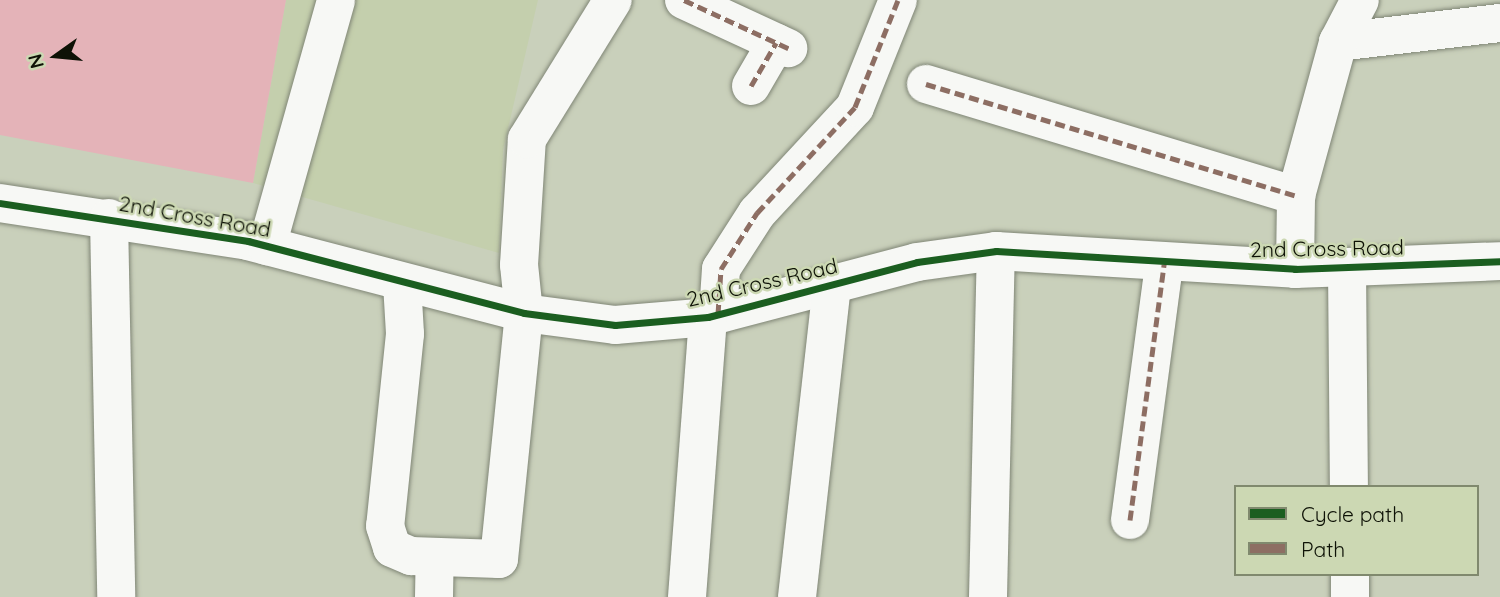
<!DOCTYPE html>
<style>
body{margin:0}
#map{position:relative;width:1500px;height:597px;overflow:hidden;background:#c9d0bb;font-family:Quicksand,sans-serif}
div>[style]{position:absolute}
.built>*{inset:0;background:#c4cfad}
.green>*{inset:0;background:#e4b3b8}
.roads{filter:drop-shadow(0 0 2px #808676) drop-shadow(0 0 2px #808676)}
.minor>*{height:38px;margin:-19px;padding:0 19px;transform-origin:19px;border-radius:19px;background:#f7f8f5}
.quiet>*{height:5px;margin-top:-2.5px;transform-origin:0;background:repeating-linear-gradient(90deg,#8d6e63 0 10px,transparent 0 15px)}
.cycleway>*{height:7px;margin:-3.5px;padding:0 3.5px;transform-origin:3.5px;border-radius:3.5px;background:#1b5e20}
span{translate:-50% -50%;white-space:nowrap;text-align:center;line-height:1.15;-webkit-text-stroke:5px #ccd8b3;paint-order:stroke}
.street-label{font-size:21px;color:#0e1206}
.legend{position:absolute;left:1234px;top:485px;width:245px;height:91px;box-sizing:border-box;background:#ccd8b3;border:2px solid #80896e;margin:0;padding:9px 12px;list-style:none;font-size:21px;color:#0e1206}
.legend li{display:flex;align-items:center;gap:14px;height:35px}
.legend b{width:35px;border:2px solid #80896e}
.north{position:absolute;left:21px;top:21px;width:70px;height:70px;-webkit-text-stroke:5px #ccd8b3;paint-order:stroke;rotate:255deg;font-size:19px;font-weight:700;line-height:28px;text-align:center;color:#0e1206}
.north::after{content:'';display:block;margin:auto;width:24px;height:32px;background:#0e1206;clip-path:polygon(50% 0,100% 100%,50% 72%,0 100%)}
</style>
<div id="map">
<div class="built">
<i style="clip-path:polygon(286px 0,538px 0,503px 150px,499px 253px,253px 183px)"></i>
</div>
<div class="green">
<i style="clip-path:polygon(0 0,286px 0,253px 183px,0 135px)"></i>
</div>
<div class="roads">
<div class="minor">
<i style="left:684px;top:0;width:115px;rotate:24.8deg"></i>
<i style="left:1338px;top:42px;width:163px;rotate:-6.7deg"></i>
<i style="left:926px;top:84px;width:387px;rotate:16.8deg"></i>
<i style="left:751px;top:86px;width:50px;rotate:-59.8deg"></i>
<i style="left:0;top:203px;width:251px;rotate:8.7deg"></i>
<i style="left:248px;top:241px;width:285px;rotate:14.6deg"></i>
<i style="left:524px;top:313px;width:92px;rotate:7.5deg"></i>
<i style="left:615px;top:325px;width:93px;rotate:-4.9deg"></i>
<i style="left:708px;top:317px;width:216px;rotate:-14.7deg"></i>
<i style="left:917px;top:262px;width:80px;rotate:-7.9deg"></i>
<i style="left:996px;top:251px;width:300px;rotate:3.4deg"></i>
<i style="left:1295px;top:269px;width:205px;rotate:-2.2deg"></i>
<i style="left:109px;top:218px;width:379px;rotate:88.9deg"></i>
<i style="left:267px;top:246px;width:255px;rotate:-74.3deg"></i>
<i style="left:1347px;top:267px;width:220px;rotate:89.5deg"></i>
<i style="left:1295px;top:269px;width:73px;rotate:-89.2deg"></i>
<i style="left:1296px;top:196px;width:160px;rotate:-74.7deg"></i>
<i style="left:1338px;top:42px;width:47px;rotate:-62.4deg"></i>
<i style="left:402px;top:283px;width:51px;rotate:86.6deg"></i>
<i style="left:405px;top:334px;width:193px;rotate:95.9deg"></i>
<i style="left:385px;top:526px;width:23px;rotate:72deg"></i>
<i style="left:392px;top:548px;width:21px;rotate:23deg"></i>
<i style="left:411px;top:556px;width:88px;rotate:2deg"></i>
<i style="left:499px;top:559px;width:247px;rotate:-84.2deg"></i>
<i style="left:524px;top:313px;width:48px;rotate:-95.9deg"></i>
<i style="left:519px;top:265px;width:126px;rotate:-86.4deg"></i>
<i style="left:527px;top:139px;width:163px;rotate:-58.3deg"></i>
<i style="left:718px;top:314px;width:45px;rotate:-86.2deg"></i>
<i style="left:721px;top:269px;width:67px;rotate:-57.3deg"></i>
<i style="left:757px;top:213px;width:144px;rotate:-47.2deg"></i>
<i style="left:855px;top:107px;width:115px;rotate:-68.1deg"></i>
<i style="left:1130px;top:520px;width:258px;rotate:-82.4deg"></i>
<i style="left:1350px;top:574px;width:23px;rotate:90deg"></i>
<i style="left:434px;top:597px;width:39px;rotate:-89deg"></i>
<i style="left:687px;top:597px;width:281px;rotate:-85.7deg"></i>
<i style="left:797px;top:597px;width:315px;rotate:-83.6deg"></i>
<i style="left:988px;top:597px;width:346px;rotate:-88.7deg"></i>
</div>
</div>
<div class="quiet">
<i style="left:684px;top:0;width:115px;rotate:24.8deg"></i>
<i style="left:926px;top:84px;width:387px;rotate:16.8deg"></i>
<i style="left:751px;top:86px;width:50px;rotate:-59.8deg"></i>
<i style="left:718px;top:314px;width:45px;rotate:-86.2deg"></i>
<i style="left:721px;top:269px;width:67px;rotate:-57.3deg"></i>
<i style="left:757px;top:213px;width:144px;rotate:-47.2deg"></i>
<i style="left:855px;top:107px;width:115px;rotate:-68.1deg"></i>
<i style="left:1130px;top:520px;width:258px;rotate:-82.4deg"></i>
</div>
<div class="cycleway">
<i style="left:0;top:203px;width:251px;rotate:8.7deg"></i>
<i style="left:248px;top:241px;width:285px;rotate:14.6deg"></i>
<i style="left:524px;top:313px;width:92px;rotate:7.5deg"></i>
<i style="left:615px;top:325px;width:93px;rotate:-4.9deg"></i>
<i style="left:708px;top:317px;width:216px;rotate:-14.7deg"></i>
<i style="left:917px;top:262px;width:80px;rotate:-7.9deg"></i>
<i style="left:996px;top:251px;width:300px;rotate:3.4deg"></i>
<i style="left:1295px;top:269px;width:205px;rotate:-2.2deg"></i>
</div>
<div class="street-label">
<span style="left:195px;top:216px;rotate:10deg">2nd Cross Road</span>
<span style="left:1327px;top:248px;rotate:-1deg">2nd Cross Road</span>
<span style="left:762px;top:282px;rotate:-13deg">2nd Cross Road</span>
</div>
<ul class="legend">
<li><b style="height:9px;background:#1b5e20"></b>Cycle path</li>
<li><b style="height:9px;background:#8d6e63"></b>Path</li>
</ul>
<div class="north">N</div>
</div>
